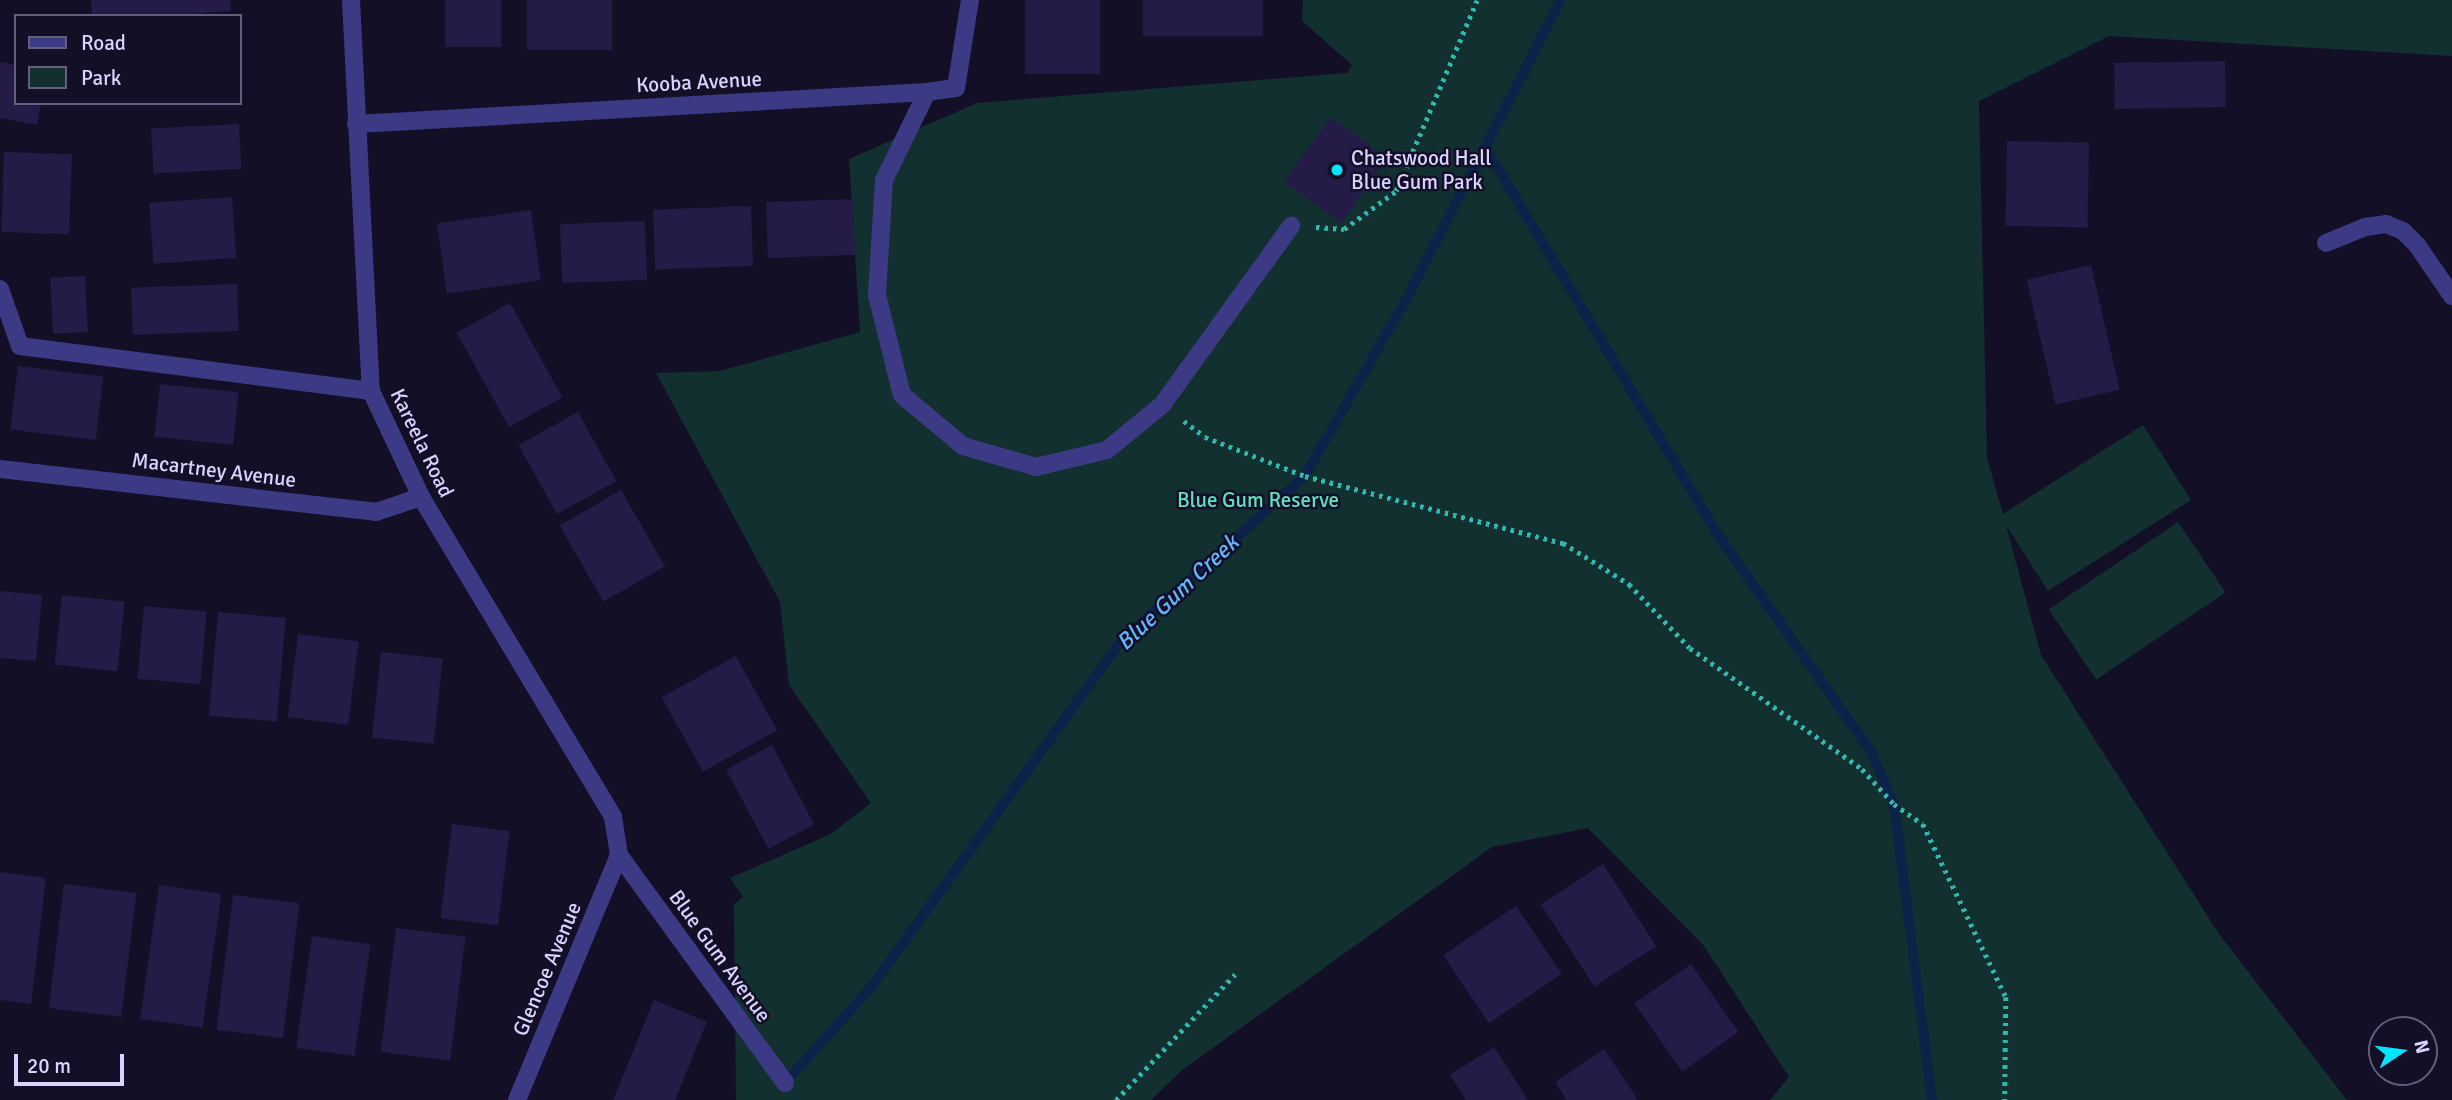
<!DOCTYPE html>
<style>
body{margin:0}
#map{position:relative;width:2452px;height:1100px;overflow:hidden;background:#130f26;font-family:Signika,sans-serif}
div>[style]{position:absolute}
.green>*{inset:0;background:#12302f;transform-origin:0 0}
.stream>*{height:10px;margin:-5px;padding:0 5px;transform-origin:5px;border-radius:5px;background:#0c2248}
.building>*{inset:0;background:#241b47;transform-origin:0 0}
.path>*{height:4.5px;margin-top:-2.25px;transform-origin:0;background:repeating-linear-gradient(90deg,#2fb8b0 0 3.5px,transparent 0 8.5px)}
.minor>*{height:18px;margin:-9px;padding:0 9px;transform-origin:9px;border-radius:9px;background:#3d3a85}
.dots>*{width:19px;height:19px;translate:-50% -50%;box-sizing:border-box;border:4px solid #130f26;border-radius:50%}
span{translate:-50% -50%;white-space:nowrap;text-align:center;line-height:1.15;-webkit-text-stroke:5px #130f26;paint-order:stroke}
.street-label{font-size:21px;color:#d9d4ff}
.poi-label{font-size:21px;color:#d9d4ff}
.left{translate:0 -50%;text-align:left}
.park-label{font-size:21px;color:#5fe0c0}
.water-label{font-size:23px;color:#62b6ff;font-style:italic}
.legend{position:absolute;left:14px;top:14px;width:228px;height:91px;box-sizing:border-box;background:#130f26;border:2px solid #625e7d;margin:0;padding:9px 12px;list-style:none;font-size:21px;color:#d9d4ff}
.legend li{display:flex;align-items:center;gap:14px;height:35px}
.legend b{width:35px;border:2px solid #625e7d}
.north{position:absolute;left:2368px;top:1016px;width:70px;height:70px;box-sizing:border-box;background:#130f26;border:2px solid #625e7d;border-radius:50%;rotate:77deg;font-size:19px;font-weight:700;line-height:28px;text-align:center;color:#d9d4ff}
.north::after{content:'';display:block;margin:auto;width:24px;height:32px;background:#00e5ff;clip-path:polygon(50% 0,100% 100%,50% 72%,0 100%)}
.scale{position:absolute;left:14px;top:1054px;width:110px;height:32px;box-sizing:border-box;border:4px solid #d9d4ff;border-top:0;padding-left:9px;font-size:21px;line-height:24px;white-space:nowrap;color:#d9d4ff;-webkit-text-stroke:5px #130f26;paint-order:stroke}
</style>
<div id="map">
<div class="green">
<i style="clip-path:polygon(1303px 0,2452px 0,2452px 56px,2109px 36px,1979px 101px,1987px 458px,2003px 514px,2143px 425px,2191px 500px,2048px 591px,2006px 525px,2041px 655px,2219px 934px,2347px 1100px,1770px 1100px,1789px 1077px,1704px 946px,1588px 828px,1492px 847px,1181px 1071px,1151px 1100px,736px 1100px,734px 904px,743px 897px,730px 878px,829px 835px,871px 803px,789px 685px,780px 602px,656px 373px,720px 371px,860px 332px,849px 159px,977px 103px,1347px 73px,1352px 65px,1302px 21px)"></i>
<i style="left:2178px;top:522px;width:85px;height:156px;rotate:56deg"></i>
</div>
<div class="stream">
<i style="left:1485px;top:147px;width:449px;rotate:59deg"></i>
<i style="left:1716px;top:532px;width:269px;rotate:54.8deg"></i>
<i style="left:1871px;top:752px;width:57px;rotate:66.1deg"></i>
<i style="left:1894px;top:804px;width:298px;rotate:82.7deg"></i>
<i style="left:785px;top:1083px;width:130px;rotate:-48.1deg"></i>
<i style="left:872px;top:986px;width:427px;rotate:-54.2deg"></i>
<i style="left:1122px;top:640px;width:246px;rotate:-41.9deg"></i>
<i style="left:1305px;top:476px;width:203px;rotate:-60.2deg"></i>
<i style="left:1406px;top:300px;width:338px;rotate:-62.7deg"></i>
</div>
<div class="building">
<i style="clip-path:polygon(91px 0,230px 0,231px 11px,166px 16px,92px 16px)"></i>
<i style="left:445px;top:0;width:56px;height:47px"></i>
<i style="left:527px;top:0;width:85px;height:50px"></i>
<i style="left:1025px;top:0;width:75px;height:74px"></i>
<i style="left:1143px;top:0;width:120px;height:36px"></i>
<i style="left:2225px;top:61px;width:46px;height:111px;rotate:89deg"></i>
<i style="clip-path:polygon(0 62px,16px 65px,16px 103px,41px 103px,37px 125px,0 118px)"></i>
<i style="left:1331px;top:117px;width:70px;height:80px;rotate:36deg"></i>
<i style="left:239px;top:124px;width:45px;height:88px;rotate:87deg"></i>
<i style="left:2007px;top:141px;width:82px;height:85px;rotate:1deg"></i>
<i style="left:4px;top:152px;width:68px;height:80px;rotate:2deg"></i>
<i style="left:232px;top:197px;width:61px;height:83px;rotate:86deg"></i>
<i style="left:853px;top:199px;width:56px;height:87px;rotate:88deg"></i>
<i style="left:751px;top:206px;width:60px;height:98px;rotate:88deg"></i>
<i style="left:531px;top:210px;width:71px;height:95px;rotate:82deg"></i>
<i style="left:645px;top:221px;width:59px;height:85px;rotate:88deg"></i>
<i style="left:2091px;top:265px;width:128px;height:66px;rotate:77deg"></i>
<i style="left:85px;top:276px;width:56px;height:35px;rotate:87deg"></i>
<i style="left:237px;top:284px;width:47px;height:106px;rotate:88deg"></i>
<i style="left:510px;top:303px;width:108px;height:61px;rotate:61deg"></i>
<i style="left:18px;top:366px;width:86px;height:64px;rotate:7deg"></i>
<i style="left:160px;top:384px;width:79px;height:53px;rotate:6deg"></i>
<i style="left:578px;top:412px;width:79px;height:68px;rotate:61deg"></i>
<i style="left:621px;top:490px;width:88px;height:71px;rotate:60deg"></i>
<i style="clip-path:polygon(0 591px,42px 595px,36px 661px,0 658px)"></i>
<i style="left:62px;top:595px;width:63px;height:70px;rotate:6deg"></i>
<i style="left:144px;top:606px;width:63px;height:73px;rotate:5deg"></i>
<i style="left:218px;top:612px;width:68px;height:104px;rotate:5deg"></i>
<i style="left:298px;top:634px;width:61px;height:84px;rotate:7deg"></i>
<i style="left:381px;top:652px;width:62px;height:86px;rotate:6deg"></i>
<i style="left:736px;top:656px;width:85px;height:85px;rotate:61deg"></i>
<i style="left:772px;top:745px;width:90px;height:52px;rotate:62deg"></i>
<i style="left:452px;top:824px;width:58px;height:95px;rotate:7deg"></i>
<i style="left:1603px;top:864px;width:98px;height:74px;rotate:57deg"></i>
<i style="clip-path:polygon(0 872px,46px 878px,31px 1004px,0 1000px)"></i>
<i style="left:64px;top:884px;width:73px;height:125px;rotate:7deg"></i>
<i style="left:159px;top:885px;width:63px;height:135px;rotate:8deg"></i>
<i style="left:233px;top:895px;width:67px;height:136px;rotate:7deg"></i>
<i style="left:1516px;top:906px;width:82px;height:88px;rotate:56deg"></i>
<i style="left:396px;top:928px;width:70px;height:125px;rotate:7deg"></i>
<i style="left:312px;top:936px;width:59px;height:113px;rotate:8deg"></i>
<i style="left:1691px;top:964px;width:83px;height:69px;rotate:55deg"></i>
<i style="clip-path:polygon(654px 1000px,707px 1022px,675px 1100px,613px 1100px)"></i>
<i style="clip-path:polygon(1494px 1047px,1528px 1100px,1466px 1100px,1450px 1075px)"></i>
<i style="clip-path:polygon(1604px 1049px,1638px 1100px,1567px 1100px,1555px 1082px)"></i>
</div>
<div class="path">
<i style="left:1316px;top:227px;width:28px;rotate:4deg"></i>
<i style="left:1344px;top:229px;width:64px;rotate:-36.2deg"></i>
<i style="left:1396px;top:191px;width:207px;rotate:-67deg"></i>
<i style="left:1184px;top:421px;width:26px;rotate:37deg"></i>
<i style="left:1205px;top:437px;width:107px;rotate:21.3deg"></i>
<i style="left:1305px;top:476px;width:267px;rotate:14.6deg"></i>
<i style="left:1563px;top:543px;width:78px;rotate:31.8deg"></i>
<i style="left:1629px;top:584px;width:88px;rotate:46.4deg"></i>
<i style="left:1690px;top:648px;width:210px;rotate:35.1deg"></i>
<i style="left:1862px;top:769px;width:47px;rotate:47.6deg"></i>
<i style="left:1894px;top:804px;width:35px;rotate:35deg"></i>
<i style="left:1923px;top:824px;width:192px;rotate:64.4deg"></i>
<i style="left:2006px;top:997px;width:103px;rotate:90.6deg"></i>
<i style="left:1116px;top:1100px;width:173px;rotate:-46.6deg"></i>
</div>
<div class="minor">
<i style="left:351px;top:0;width:392px;rotate:87.1deg"></i>
<i style="left:371px;top:391px;width:117px;rotate:64.7deg"></i>
<i style="left:421px;top:497px;width:373px;rotate:59deg"></i>
<i style="left:613px;top:817px;width:38px;rotate:81deg"></i>
<i style="left:619px;top:855px;width:282px;rotate:53.9deg"></i>
<i style="left:927px;top:92px;width:98px;rotate:116deg"></i>
<i style="left:884px;top:180px;width:115px;rotate:93.5deg"></i>
<i style="left:877px;top:295px;width:103px;rotate:76deg"></i>
<i style="left:902px;top:395px;width:80px;rotate:39.9deg"></i>
<i style="left:963px;top:446px;width:76px;rotate:16deg"></i>
<i style="left:1036px;top:467px;width:73px;rotate:-13.5deg"></i>
<i style="left:1107px;top:450px;width:71px;rotate:-39.3deg"></i>
<i style="left:1162px;top:405px;width:221px;rotate:-54.2deg"></i>
<i style="left:356px;top:124px;width:572px;rotate:-3.21deg"></i>
<i style="left:927px;top:92px;width:29px;rotate:-8deg"></i>
<i style="left:956px;top:88px;width:89px;rotate:-81deg"></i>
<i style="left:2326px;top:243px;width:42px;rotate:-22.3deg"></i>
<i style="left:2365px;top:227px;width:21px;rotate:-8deg"></i>
<i style="left:2386px;top:224px;width:18px;rotate:22deg"></i>
<i style="left:2403px;top:231px;width:20px;rotate:45deg"></i>
<i style="left:2417px;top:245px;width:62px;rotate:55.5deg"></i>
<i style="left:0;top:289px;width:60px;rotate:70.7deg"></i>
<i style="left:20px;top:346px;width:354px;rotate:7.3deg"></i>
<i style="left:0;top:469px;width:378px;rotate:6.5deg"></i>
<i style="left:376px;top:512px;width:47px;rotate:-18.4deg"></i>
<i style="left:517px;top:1100px;width:265px;rotate:-67.4deg"></i>
</div>
<div class="dots">
<i style="left:1337px;top:170px;background:#00e5ff"></i>
</div>
<div class="street-label">
<span style="left:699px;top:82px;rotate:-3deg">Kooba Avenue</span>
<span style="left:422px;top:443px;rotate:64deg">Kareela Road</span>
<span style="left:214px;top:470px;rotate:7deg">Macartney Avenue</span>
<span style="left:720px;top:956px;rotate:54deg">Blue Gum Avenue</span>
<span style="left:547px;top:969px;rotate:-67deg">Glencoe Avenue</span>
</div>
<div class="poi-label">
<span class="left" style="left:1351px;top:170px">Chatswood Hall<br>Blue Gum Park</span>
</div>
<div class="park-label">
<span style="left:1258px;top:500px">Blue Gum Reserve</span>
</div>
<div class="water-label">
<span style="left:1178px;top:593px;rotate:-43deg">Blue Gum Creek</span>
</div>
<ul class="legend">
<li><b style="height:9px;background:#3d3a85"></b>Road</li>
<li><b style="height:19px;background:#12302f"></b>Park</li>
</ul>
<div class="north">N</div>
<div class="scale">20 m</div>
</div>
